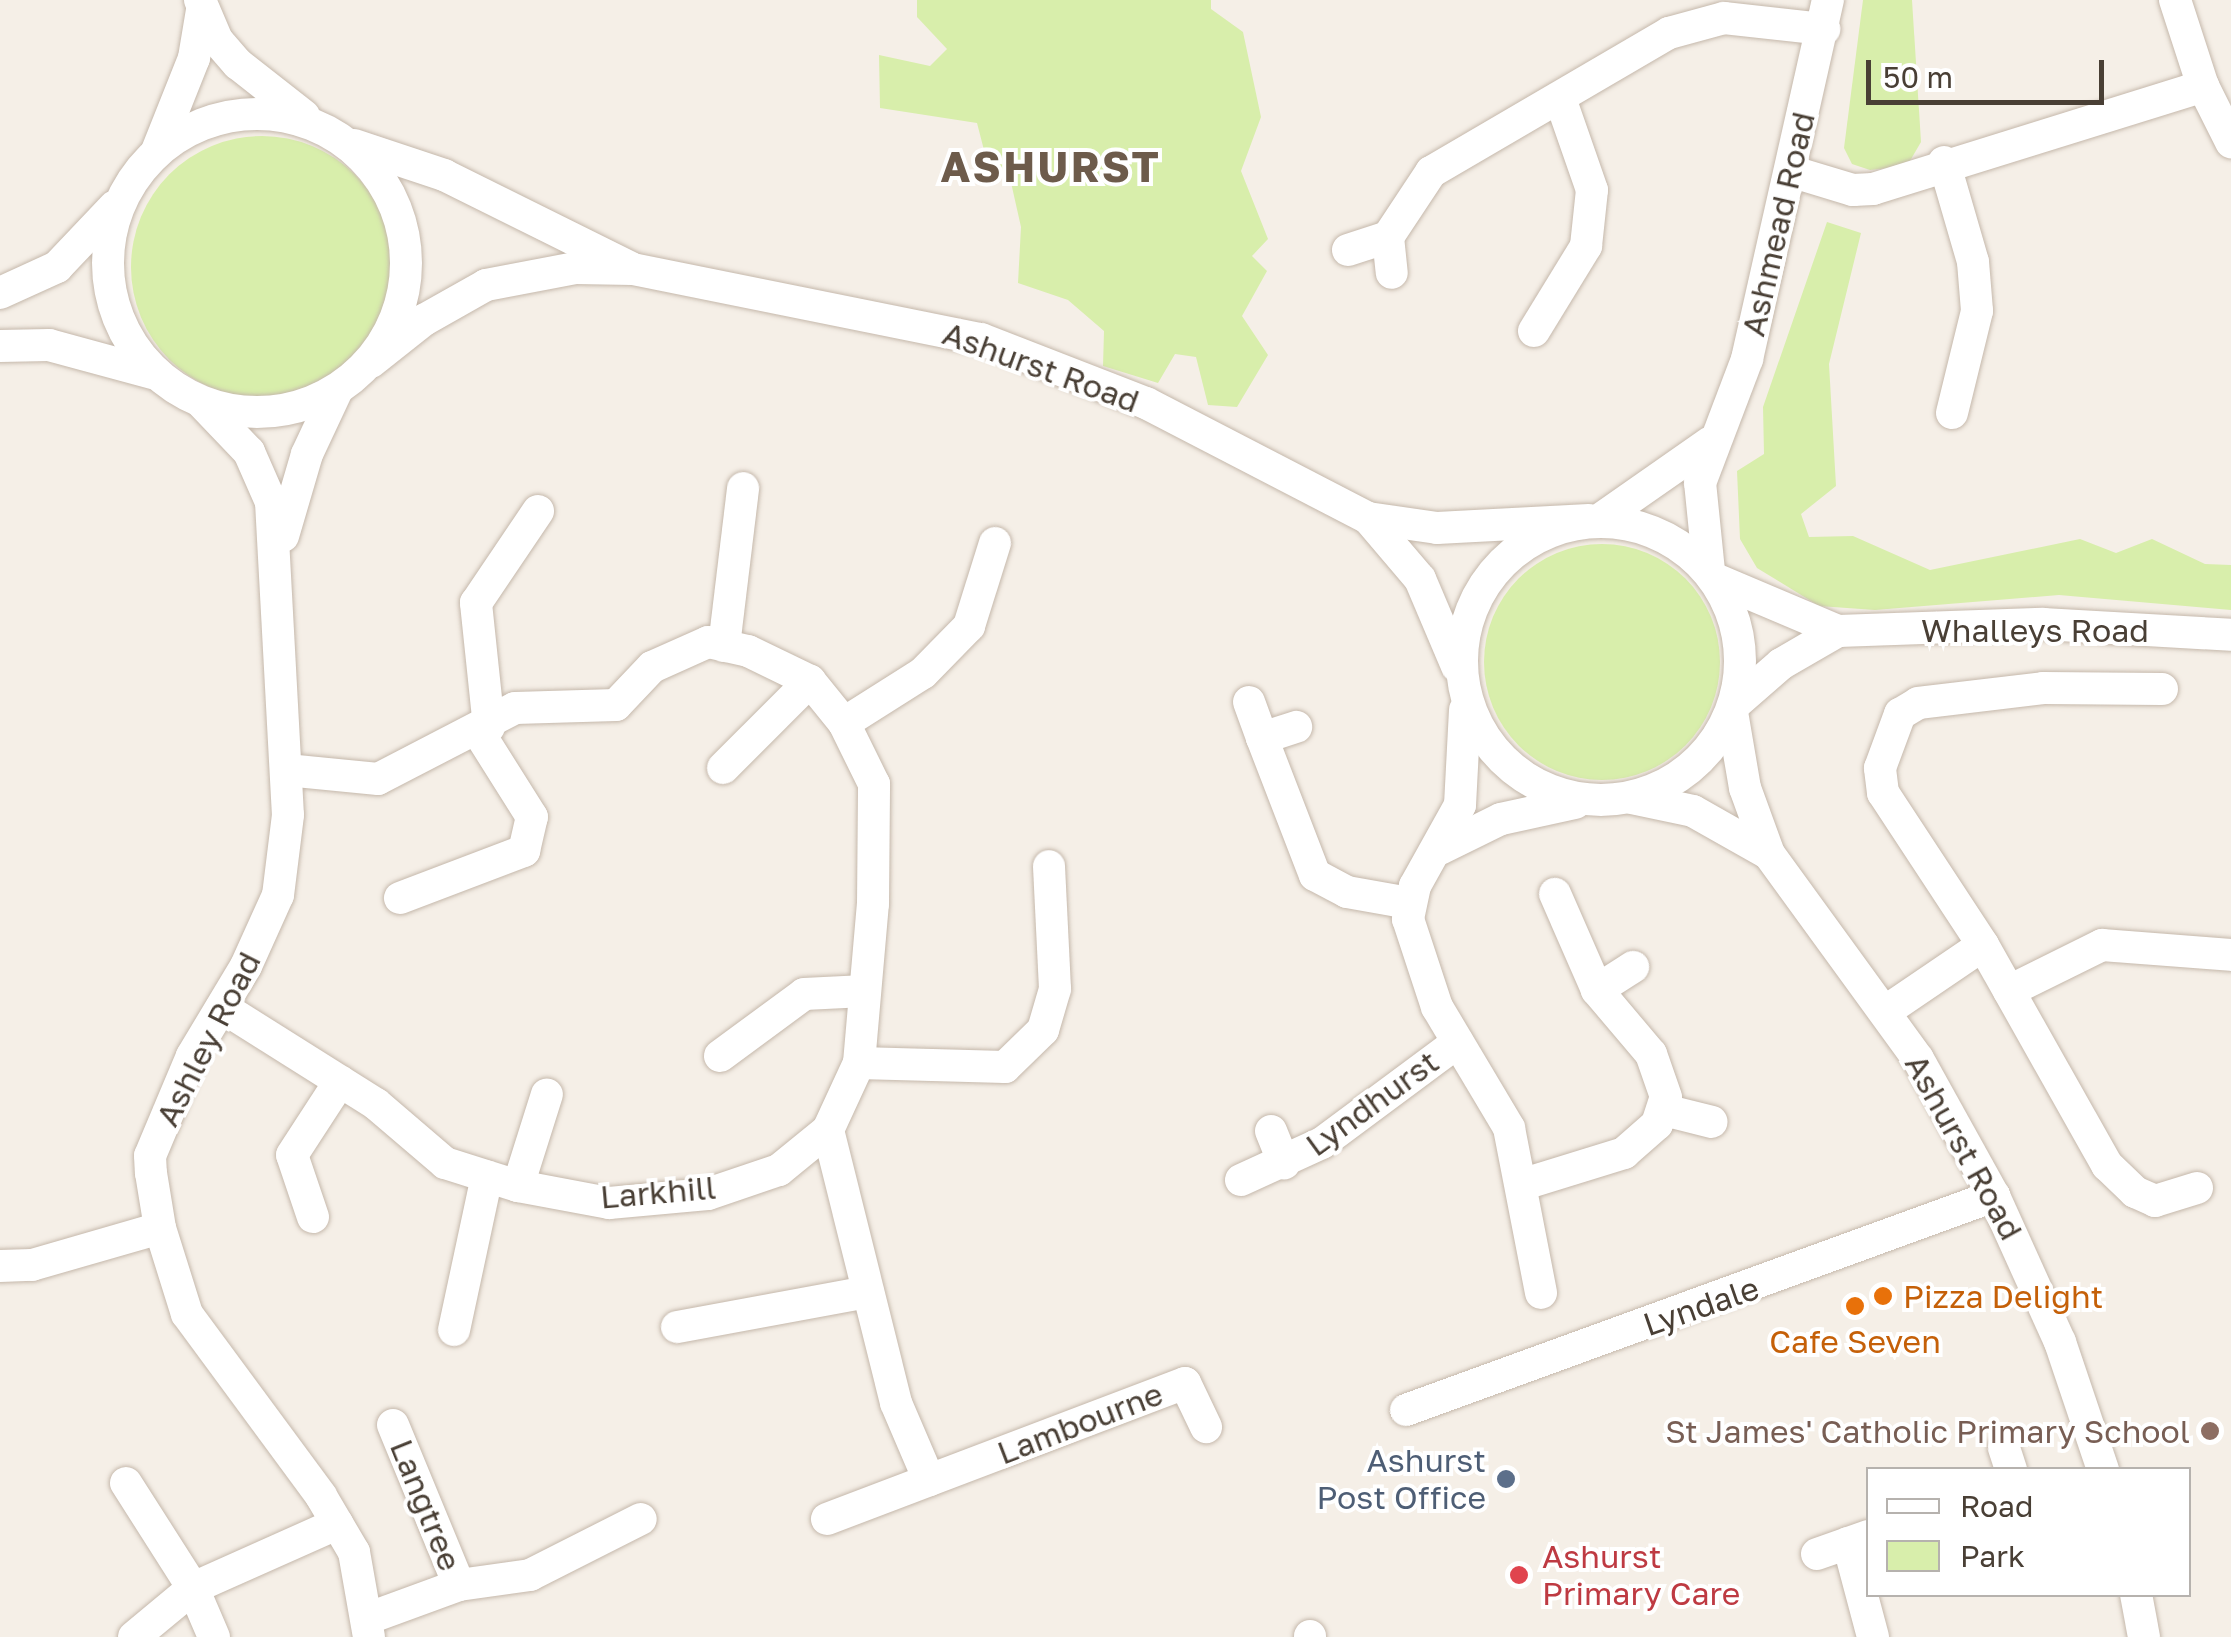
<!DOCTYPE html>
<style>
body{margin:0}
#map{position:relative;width:2231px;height:1637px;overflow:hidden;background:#f5efe7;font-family:"Golos Text",sans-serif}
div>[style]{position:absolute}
.green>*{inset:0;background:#d8eeab}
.round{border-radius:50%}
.roads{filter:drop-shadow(0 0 2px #c5b8ab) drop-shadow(0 0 2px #c5b8ab)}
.minor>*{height:32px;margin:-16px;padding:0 16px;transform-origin:16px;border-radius:16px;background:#fff}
.minor>.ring{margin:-16px;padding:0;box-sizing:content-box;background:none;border:32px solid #fff;border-radius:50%}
.dots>*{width:28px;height:28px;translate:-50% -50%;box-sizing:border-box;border:5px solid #fff;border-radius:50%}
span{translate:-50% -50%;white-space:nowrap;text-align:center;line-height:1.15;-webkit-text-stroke:8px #fff;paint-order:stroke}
.street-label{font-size:32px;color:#493f35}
.food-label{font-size:32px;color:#c56008}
.left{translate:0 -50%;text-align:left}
.education-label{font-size:32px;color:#785e54}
.right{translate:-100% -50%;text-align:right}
.service-label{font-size:32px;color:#4e5e75}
.health-label{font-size:32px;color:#be3a42}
.district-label{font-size:42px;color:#6d5b4b;font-weight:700;letter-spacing:2.5px}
.legend{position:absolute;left:1866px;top:1467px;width:325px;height:130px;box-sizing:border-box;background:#fff;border:2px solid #b6b2ae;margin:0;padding:12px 18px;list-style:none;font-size:30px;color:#493f35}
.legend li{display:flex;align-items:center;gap:20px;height:50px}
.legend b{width:50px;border:2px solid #b6b2ae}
.scale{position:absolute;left:1866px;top:60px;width:238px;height:45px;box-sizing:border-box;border:5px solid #493f35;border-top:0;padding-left:12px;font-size:30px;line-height:35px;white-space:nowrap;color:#493f35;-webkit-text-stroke:8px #fff;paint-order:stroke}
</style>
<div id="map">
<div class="green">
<i style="clip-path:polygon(917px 0,1211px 0,1211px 9px,1243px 32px,1261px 117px,1241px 171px,1268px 239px,1252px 256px,1267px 271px,1242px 316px,1268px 355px,1237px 407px,1208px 405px,1196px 357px,1175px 354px,1158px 383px,1103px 366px,1104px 331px,1068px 300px,1018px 283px,1021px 227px,1010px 178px,985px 154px,977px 123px,880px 108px,879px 55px,930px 66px,947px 49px,917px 17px)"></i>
<i style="clip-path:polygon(1863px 0,1912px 0,1921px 142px,1907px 166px,1870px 170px,1852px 164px,1844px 148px)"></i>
<i class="round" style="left:131px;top:136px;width:262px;height:262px"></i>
<i style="clip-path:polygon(1827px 222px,1861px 233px,1829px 364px,1836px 486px,1801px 514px,1809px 537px,1853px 536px,1930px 570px,2080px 539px,2116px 553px,2152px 539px,2205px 564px,2231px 565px,2231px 610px,2059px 595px,1875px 610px,1819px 606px,1757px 568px,1740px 539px,1737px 471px,1764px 454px,1763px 407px)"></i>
<i class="round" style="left:1484px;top:544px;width:236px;height:236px"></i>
</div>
<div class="roads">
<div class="minor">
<i style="left:200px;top:0;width:43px;rotate:67deg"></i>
<i style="left:217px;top:40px;width:32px;rotate:49deg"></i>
<i style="left:238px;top:64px;width:84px;rotate:38.2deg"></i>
<i style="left:2175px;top:0;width:90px;rotate:72deg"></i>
<i style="left:2203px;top:86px;width:63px;rotate:63.4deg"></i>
<i class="ring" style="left:108px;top:114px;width:266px;height:266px"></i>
<i style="left:354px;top:145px;width:95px;rotate:18.4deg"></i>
<i style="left:444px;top:175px;width:207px;rotate:26.4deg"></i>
<i style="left:157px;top:151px;width:100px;rotate:-68.3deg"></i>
<i style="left:194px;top:58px;width:49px;rotate:-80.5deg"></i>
<i style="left:1944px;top:162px;width:104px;rotate:73.8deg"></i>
<i style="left:1973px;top:262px;width:49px;rotate:85.3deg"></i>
<i style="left:1977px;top:311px;width:105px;rotate:103.8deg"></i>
<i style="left:1790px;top:171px;width:66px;rotate:16.8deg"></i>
<i style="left:1853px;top:190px;width:20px;rotate:-3deg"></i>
<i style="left:1873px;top:189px;width:346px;rotate:-17.3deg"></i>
<i style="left:1388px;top:237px;width:78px;rotate:-56.5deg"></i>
<i style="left:1431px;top:172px;width:276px;rotate:-30.3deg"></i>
<i style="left:1669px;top:33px;width:57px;rotate:-15.3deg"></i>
<i style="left:1724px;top:18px;width:101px;rotate:6.3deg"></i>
<i style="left:1348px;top:250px;width:42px;rotate:-18deg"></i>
<i style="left:1388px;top:237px;width:36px;rotate:84deg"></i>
<i style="left:0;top:293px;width:63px;rotate:-24.5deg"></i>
<i style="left:57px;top:267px;width:83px;rotate:-46.5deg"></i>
<i style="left:1534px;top:331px;width:100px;rotate:-58.5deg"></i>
<i style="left:1586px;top:246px;width:56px;rotate:-83.9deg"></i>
<i style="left:1592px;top:190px;width:94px;rotate:-109.2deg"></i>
<i style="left:0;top:346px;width:49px;rotate:-1.2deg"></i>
<i style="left:49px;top:345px;width:111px;rotate:15.2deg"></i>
<i style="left:371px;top:362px;width:68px;rotate:-38.4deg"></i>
<i style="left:424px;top:320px;width:71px;rotate:-29.4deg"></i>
<i style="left:486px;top:285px;width:91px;rotate:-10.8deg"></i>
<i style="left:575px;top:268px;width:58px;rotate:1deg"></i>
<i style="left:633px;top:269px;width:355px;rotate:11.4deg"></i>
<i style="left:981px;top:339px;width:177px;rotate:21.2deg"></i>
<i style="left:1146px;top:403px;width:250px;rotate:27.4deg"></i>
<i style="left:1368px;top:518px;width:70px;rotate:8.2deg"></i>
<i style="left:1437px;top:528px;width:152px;rotate:-3deg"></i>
<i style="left:202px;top:403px;width:68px;rotate:46.2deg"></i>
<i style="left:249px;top:452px;width:55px;rotate:66.3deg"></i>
<i style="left:271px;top:502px;width:313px;rotate:86.9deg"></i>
<i style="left:288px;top:815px;width:81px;rotate:97.1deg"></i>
<i style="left:278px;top:895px;width:78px;rotate:114.3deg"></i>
<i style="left:246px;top:966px;width:105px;rotate:121deg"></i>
<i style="left:192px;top:1056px;width:108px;rotate:112.8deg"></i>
<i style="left:150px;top:1156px;width:17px;rotate:87deg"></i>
<i style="left:151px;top:1173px;width:56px;rotate:80.7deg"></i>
<i style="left:160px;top:1228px;width:90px;rotate:72.6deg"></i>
<i style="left:187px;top:1314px;width:226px;rotate:53.6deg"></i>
<i style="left:321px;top:1496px;width:65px;rotate:59.5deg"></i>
<i style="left:354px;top:1552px;width:86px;rotate:80deg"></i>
<i style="left:1368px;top:518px;width:80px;rotate:49.6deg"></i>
<i style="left:1420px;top:579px;width:95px;rotate:67deg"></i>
<i style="left:1599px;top:520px;width:136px;rotate:-34.9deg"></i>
<i class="ring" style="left:1462px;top:522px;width:246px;height:246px"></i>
<i style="left:283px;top:536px;width:85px;rotate:-73.7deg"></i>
<i style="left:307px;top:454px;width:68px;rotate:-64.9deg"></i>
<i style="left:1709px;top:571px;width:88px;rotate:-95.8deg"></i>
<i style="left:1700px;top:483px;width:133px;rotate:-69.2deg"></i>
<i style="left:1747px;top:359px;width:368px;rotate:-77.3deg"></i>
<i style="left:1715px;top:579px;width:134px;rotate:22.9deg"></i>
<i style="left:1838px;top:631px;width:205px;rotate:-2deg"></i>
<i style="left:2043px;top:624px;width:188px;rotate:3.3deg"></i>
<i style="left:724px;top:646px;width:159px;rotate:-83.1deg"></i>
<i style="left:1249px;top:702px;width:38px;rotate:70deg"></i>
<i style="left:1262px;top:738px;width:36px;rotate:-18deg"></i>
<i style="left:1734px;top:705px;width:62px;rotate:-41.1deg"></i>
<i style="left:1781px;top:664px;width:66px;rotate:-30.1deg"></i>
<i style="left:1465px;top:710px;width:95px;rotate:93deg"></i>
<i style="left:1460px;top:805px;width:93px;rotate:119.1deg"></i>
<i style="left:1415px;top:886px;width:34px;rotate:102deg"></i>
<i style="left:1408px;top:919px;width:93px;rotate:71.8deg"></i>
<i style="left:1437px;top:1007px;width:141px;rotate:59.2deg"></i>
<i style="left:1509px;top:1128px;width:168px;rotate:79deg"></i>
<i style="left:1732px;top:712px;width:77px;rotate:80.3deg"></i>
<i style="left:1745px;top:788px;width:70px;rotate:70deg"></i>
<i style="left:1769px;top:854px;width:253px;rotate:54deg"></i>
<i style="left:1918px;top:1059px;width:157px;rotate:61deg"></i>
<i style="left:1994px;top:1196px;width:160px;rotate:65.7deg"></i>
<i style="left:2060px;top:1342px;width:135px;rotate:71.4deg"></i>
<i style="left:844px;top:723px;width:93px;rotate:-32.3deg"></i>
<i style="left:923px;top:673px;width:66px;rotate:-45.6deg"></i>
<i style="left:969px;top:626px;width:87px;rotate:-72.6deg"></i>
<i style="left:489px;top:727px;width:125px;rotate:-96deg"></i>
<i style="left:476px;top:603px;width:111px;rotate:-56deg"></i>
<i style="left:1262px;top:738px;width:147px;rotate:68.9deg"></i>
<i style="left:1315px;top:875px;width:36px;rotate:28deg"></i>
<i style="left:1347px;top:892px;width:63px;rotate:10.1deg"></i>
<i style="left:723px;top:768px;width:123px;rotate:-45deg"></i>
<i style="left:1632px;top:798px;width:62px;rotate:12deg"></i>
<i style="left:1693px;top:811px;width:87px;rotate:29.5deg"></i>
<i style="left:1440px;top:849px;width:68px;rotate:-26.2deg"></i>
<i style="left:1501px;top:819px;width:76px;rotate:-12.2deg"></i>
<i style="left:400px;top:898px;width:133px;rotate:-20.8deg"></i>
<i style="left:524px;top:851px;width:35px;rotate:-77deg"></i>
<i style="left:532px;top:817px;width:99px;rotate:-122.2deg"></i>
<i style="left:1983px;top:945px;width:182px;rotate:-123.3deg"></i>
<i style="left:1883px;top:793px;width:25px;rotate:-97deg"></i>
<i style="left:1880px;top:768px;width:58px;rotate:-69.7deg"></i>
<i style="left:1900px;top:714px;width:21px;rotate:-31deg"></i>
<i style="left:1918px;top:703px;width:126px;rotate:-6.8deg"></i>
<i style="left:2043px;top:688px;width:119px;rotate:0.5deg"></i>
<i style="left:1597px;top:990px;width:43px;rotate:-32.6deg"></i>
<i style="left:2009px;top:991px;width:104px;rotate:-26.3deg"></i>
<i style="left:2102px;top:945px;width:129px;rotate:4.4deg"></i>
<i style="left:222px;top:1007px;width:182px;rotate:32.2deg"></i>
<i style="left:376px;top:1104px;width:91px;rotate:40.5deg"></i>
<i style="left:445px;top:1163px;width:77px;rotate:17.5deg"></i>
<i style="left:518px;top:1186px;width:93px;rotate:10.6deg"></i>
<i style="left:609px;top:1203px;width:99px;rotate:-5.2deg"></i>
<i style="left:708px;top:1194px;width:75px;rotate:-18.7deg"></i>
<i style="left:779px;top:1170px;width:63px;rotate:-39.2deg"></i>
<i style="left:828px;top:1130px;width:74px;rotate:-65.2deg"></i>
<i style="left:859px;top:1063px;width:160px;rotate:-85deg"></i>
<i style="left:873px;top:904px;width:120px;rotate:-89.5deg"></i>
<i style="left:874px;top:784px;width:68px;rotate:-116.2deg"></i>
<i style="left:844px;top:723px;width:54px;rotate:-129deg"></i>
<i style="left:810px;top:681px;width:69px;rotate:-154.2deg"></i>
<i style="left:748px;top:651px;width:41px;rotate:-167.3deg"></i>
<i style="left:708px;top:642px;width:61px;rotate:155.9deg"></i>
<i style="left:652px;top:667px;width:52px;rotate:133.5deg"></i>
<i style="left:616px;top:705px;width:101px;rotate:178.3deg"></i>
<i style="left:515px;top:708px;width:154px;rotate:152.6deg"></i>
<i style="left:378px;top:779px;width:92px;rotate:-174.4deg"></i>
<i style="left:1886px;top:1011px;width:117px;rotate:-34.2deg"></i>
<i style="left:1983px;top:945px;width:253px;rotate:60.6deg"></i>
<i style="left:2107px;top:1165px;width:39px;rotate:44deg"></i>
<i style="left:2135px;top:1192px;width:22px;rotate:24deg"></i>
<i style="left:2155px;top:1201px;width:44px;rotate:-17.2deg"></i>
<i style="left:720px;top:1056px;width:104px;rotate:-36.4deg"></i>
<i style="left:804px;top:994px;width:61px;rotate:-2.8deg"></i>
<i style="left:859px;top:1063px;width:146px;rotate:1.6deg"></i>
<i style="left:1005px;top:1067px;width:53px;rotate:-44.2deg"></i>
<i style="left:1043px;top:1030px;width:43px;rotate:-73.7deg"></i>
<i style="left:1055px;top:989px;width:123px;rotate:-92.8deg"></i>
<i style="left:1664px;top:1110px;width:49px;rotate:14deg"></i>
<i style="left:828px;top:1130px;width:281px;rotate:76deg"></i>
<i style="left:896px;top:1403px;width:84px;rotate:66.8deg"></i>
<i style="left:1271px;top:1131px;width:35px;rotate:68deg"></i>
<i style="left:1241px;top:1180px;width:89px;rotate:-24.6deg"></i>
<i style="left:1322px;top:1143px;width:169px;rotate:-36.6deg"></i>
<i style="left:1524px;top:1184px;width:105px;rotate:-17.2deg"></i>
<i style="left:1624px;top:1153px;width:44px;rotate:-41.3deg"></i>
<i style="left:1657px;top:1124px;width:28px;rotate:-72deg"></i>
<i style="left:1666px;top:1097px;width:46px;rotate:-109.2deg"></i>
<i style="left:1651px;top:1054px;width:84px;rotate:-130.2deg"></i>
<i style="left:1597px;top:990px;width:105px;rotate:-113.6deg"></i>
<i style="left:518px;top:1186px;width:96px;rotate:-72.5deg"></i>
<i style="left:313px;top:1217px;width:65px;rotate:-108.7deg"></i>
<i style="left:292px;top:1155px;width:88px;rotate:-57deg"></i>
<i style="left:0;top:1266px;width:32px;rotate:-2deg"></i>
<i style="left:32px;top:1265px;width:133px;rotate:-16.1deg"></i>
<i style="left:677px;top:1327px;width:194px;rotate:-10.4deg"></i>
<i style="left:454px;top:1330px;width:157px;rotate:-77.9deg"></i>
<i style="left:1406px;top:1410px;width:626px;rotate:-20deg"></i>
<i style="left:393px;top:1425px;width:173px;rotate:67.6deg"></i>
<i style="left:2004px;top:1448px;width:23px;rotate:72deg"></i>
<i style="left:126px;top:1483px;width:125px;rotate:57.5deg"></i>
<i style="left:193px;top:1588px;width:53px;rotate:66.8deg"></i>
<i style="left:827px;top:1519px;width:383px;rotate:-20.8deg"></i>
<i style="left:1185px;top:1383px;width:49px;rotate:64.5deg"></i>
<i style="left:1848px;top:1543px;width:97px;rotate:75.1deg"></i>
<i style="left:1817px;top:1554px;width:54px;rotate:-19.4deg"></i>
<i style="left:2136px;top:1594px;width:44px;rotate:79.5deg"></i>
<i style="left:369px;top:1618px;width:96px;rotate:-20.1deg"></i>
<i style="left:459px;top:1585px;width:72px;rotate:-8deg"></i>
<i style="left:530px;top:1575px;width:124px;rotate:-26.8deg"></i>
<i style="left:1310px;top:1636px;width:1px;rotate:90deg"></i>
<i style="left:134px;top:1637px;width:77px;rotate:-39.7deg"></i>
<i style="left:193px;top:1588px;width:158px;rotate:-24deg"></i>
</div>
</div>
<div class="dots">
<i style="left:1883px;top:1296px;background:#e8710a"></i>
<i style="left:1855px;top:1306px;background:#e8710a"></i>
<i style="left:2210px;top:1431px;background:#8d6e63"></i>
<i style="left:1506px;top:1479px;background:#5c6f8a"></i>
<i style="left:1519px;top:1575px;background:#e0444e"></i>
</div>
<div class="street-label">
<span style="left:1778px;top:224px;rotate:-77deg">Ashmead Road</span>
<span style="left:1041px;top:367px;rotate:20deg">Ashurst Road</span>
<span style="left:2035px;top:630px">Whalleys Road</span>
<span style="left:208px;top:1039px;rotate:-63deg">Ashley Road</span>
<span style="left:1372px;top:1103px;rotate:-36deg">Lyndhurst</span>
<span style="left:1964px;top:1147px;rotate:61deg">Ashurst Road</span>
<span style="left:658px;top:1192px;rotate:-5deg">Larkhill</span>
<span style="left:1701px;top:1306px;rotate:-19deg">Lyndale</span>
<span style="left:1080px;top:1423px;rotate:-21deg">Lambourne</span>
<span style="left:426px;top:1505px;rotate:68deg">Langtree</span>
</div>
<div class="food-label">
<span class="left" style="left:1903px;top:1296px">Pizza Delight</span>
<span style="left:1855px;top:1341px">Cafe Seven</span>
</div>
<div class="education-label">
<span class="right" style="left:2190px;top:1431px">St James' Catholic Primary School</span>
</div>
<div class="service-label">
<span class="right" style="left:1486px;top:1479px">Ashurst<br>Post Office</span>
</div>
<div class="health-label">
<span class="left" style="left:1542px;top:1575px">Ashurst<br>Primary Care</span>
</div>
<div class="district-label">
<span style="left:1051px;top:166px">ASHURST</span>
</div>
<ul class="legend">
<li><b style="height:12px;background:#fff"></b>Road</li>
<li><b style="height:28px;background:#d8eeab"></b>Park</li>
</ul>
<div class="scale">50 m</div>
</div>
